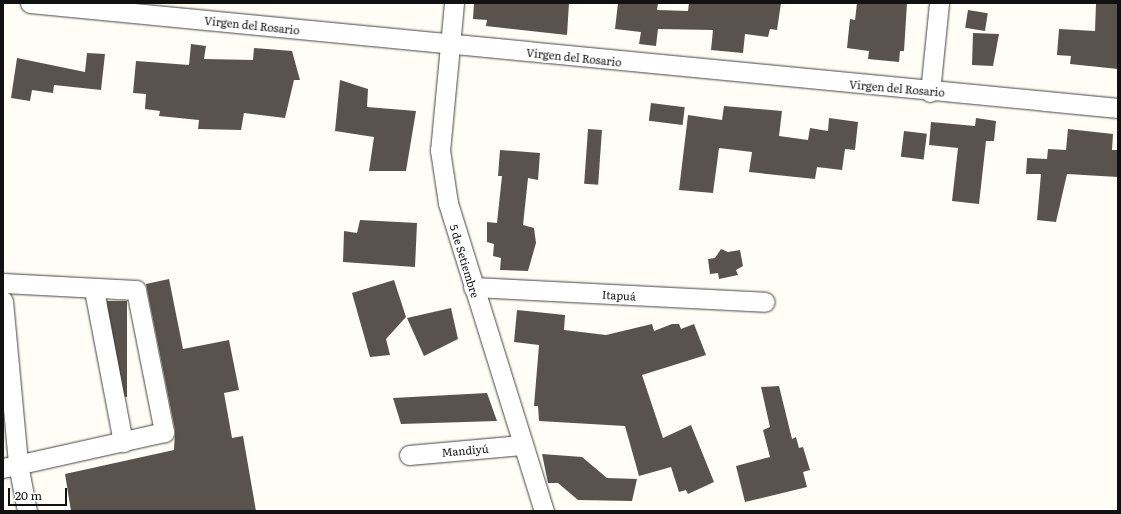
<!DOCTYPE html>
<meta charset="utf-8">
<style>
body{margin:0}
#map{position:relative;width:1121px;height:514px;overflow:hidden;background:#fffdf5;font-family:Literata,serif}
div>[style]{position:absolute}
.building>*{inset:0;background:#5a524d;transform-origin:0 0}
.roads{filter:drop-shadow(0 0 1px #444) drop-shadow(0 0 1px #444)}
.minor>*{height:19px;margin:-9.5px;padding:0 9.5px;transform-origin:9.5px;border-radius:9.5px;background:#fff}
span{translate:-50% -50%;white-space:nowrap;text-align:center;line-height:1.15;-webkit-text-stroke:4px #fff;paint-order:stroke}
.street-label{font-size:11px;color:#111}
.frame{position:absolute;inset:0;border:4px solid #111;pointer-events:none}
.scale{position:absolute;left:8px;top:488px;width:59px;height:18px;box-sizing:border-box;border:2px solid #111;border-top:0;padding-left:5px;font-size:12px;line-height:14px;white-space:nowrap;color:#111;-webkit-text-stroke:3px #fff;paint-order:stroke}
</style>
<div id="map">
<div class="building">
<i style="clip-path:polygon(474px 3px,569px 3px,567px 35px,486px 26px,487px 20px,473px 19px)"></i>
<i style="clip-path:polygon(618px 3px,658px 3px,657px 10px,688px 11px,689px 3px,781px 3px,777px 30px,770px 29px,768px 37px,745px 34px,743px 53px,711px 50px,713px 30px,658px 29px,656px 46px,639px 44px,641px 32px,615px 29px)"></i>
<i style="clip-path:polygon(857px 3px,907px 3px,904px 51px,900px 51px,899px 62px,868px 59px,869px 51px,847px 48px,850px 19px,855px 20px)"></i>
<i style="clip-path:polygon(1096px 3px,1118px 3px,1118px 69px,1070px 64px,1071px 56px,1057px 55px,1059px 29px,1095px 31px)"></i>
<i style="left:968px;top:10px;width:20px;height:18px;rotate:9deg"></i>
<i style="clip-path:polygon(973px 33px,999px 34px,993px 66px,972px 65px)"></i>
<i style="clip-path:polygon(191px 44px,206px 46px,204px 59px,253px 60px,254px 48px,292px 51px,300px 80px,294px 80px,285px 118px,244px 113px,241px 130px,198px 129px,199px 120px,159px 116px,160px 111px,145px 109px,146px 94px,133px 93px,136px 61px,189px 65px)"></i>
<i style="clip-path:polygon(87px 53px,105px 54px,101px 90px,54px 85px,53px 93px,32px 90px,30px 101px,11px 98px,17px 58px,85px 72px)"></i>
<i style="clip-path:polygon(340px 80px,368px 89px,367px 107px,416px 111px,406px 171px,369px 171px,374px 137px,335px 131px)"></i>
<i style="left:651px;top:103px;width:34px;height:18px;rotate:7deg"></i>
<i style="clip-path:polygon(724px 106px,782px 111px,779px 136px,808px 140px,810px 128px,828px 131px,829px 118px,858px 122px,855px 150px,845px 149px,842px 170px,817px 167px,815px 179px,749px 172px,752px 152px,719px 148px,713px 193px,679px 190px,688px 115px,722px 120px)"></i>
<i style="clip-path:polygon(976px 118px,996px 121px,994px 141px,986px 141px,979px 204px,952px 201px,958px 148px,929px 145px,931px 122px,975px 126px)"></i>
<i style="left:588px;top:129px;width:14px;height:55px;rotate:4deg"></i>
<i style="clip-path:polygon(1068px 129px,1113px 134px,1112px 150px,1118px 150px,1118px 177px,1067px 174px,1056px 222px,1037px 220px,1041px 174px,1026px 174px,1027px 158px,1047px 159px,1048px 149px,1066px 150px)"></i>
<i style="left:904px;top:131px;width:23px;height:26px;rotate:7deg"></i>
<i style="clip-path:polygon(500px 150px,540px 153px,538px 180px,528px 178px,523px 225px,534px 228px,536px 243px,528px 271px,500px 270px,501px 258px,493px 256px,494px 244px,487px 242px,487px 222px,497px 223px,502px 176px,498px 176px)"></i>
<i style="clip-path:polygon(360px 220px,417px 223px,415px 267px,343px 262px,344px 231px,357px 233px)"></i>
<i style="clip-path:polygon(721px 249px,728px 252px,740px 250px,743px 266px,736px 270px,738px 275px,719px 279px,718px 273px,710px 274px,708px 259px,715px 258px)"></i>
<i style="clip-path:polygon(169px 279px,183px 349px,229px 340px,239px 390px,224px 393px,232px 438px,243px 436px,256px 511px,71px 511px,65px 474px,174px 450px,175px 430px,146px 284px)"></i>
<i style="clip-path:polygon(394px 280px,406px 317px,386px 339px,390px 355px,370px 357px,352px 293px)"></i>
<i style="left:107px;top:301px;width:20px;height:96px"></i>
<i style="clip-path:polygon(451px 308px,458px 339px,424px 356px,407px 318px)"></i>
<i style="clip-path:polygon(517px 310px,565px 315px,564px 330px,606px 335px,652px 324px,654px 331px,672px 324px,679px 324px,681px 329px,694px 324px,706px 355px,642px 375px,663px 438px,691px 425px,714px 482px,688px 494px,686px 490px,679px 492px,671px 467px,639px 476px,625px 426px,539px 421px,538px 406px,534px 406px,539px 345px,514px 342px)"></i>
<i style="clip-path:polygon(779px 386px,792px 439px,796px 437px,799px 448px,803px 447px,810px 470px,803px 472px,807px 487px,745px 502px,736px 466px,770px 457px,763px 430px,770px 427px,761px 387px)"></i>
<i style="clip-path:polygon(487px 393px,497px 421px,401px 424px,393px 398px)"></i>
<i style="clip-path:polygon(542px 454px,582px 457px,607px 478px,637px 479px,632px 501px,578px 500px,558px 483px,548px 483px)"></i>
</div>
<div class="roads">
<div class="minor">
<i style="left:30px;top:3px;width:1093px;rotate:5.51deg"></i>
<i style="left:454px;top:3px;width:148px;rotate:95.4deg"></i>
<i style="left:440px;top:150px;width:54px;rotate:81.4deg"></i>
<i style="left:448px;top:203px;width:323px;rotate:72.7deg"></i>
<i style="left:930px;top:92px;width:89px;rotate:-84.2deg"></i>
<i style="left:3px;top:283px;width:133px;rotate:3deg"></i>
<i style="left:136px;top:290px;width:145px;rotate:78.8deg"></i>
<i style="left:164px;top:432px;width:165px;rotate:167.4deg"></i>
<i style="left:473px;top:287px;width:292px;rotate:2.9deg"></i>
<i style="left:94px;top:290px;width:155px;rotate:79.2deg"></i>
<i style="left:3px;top:301px;width:164px;rotate:84.7deg"></i>
<i style="left:18px;top:464px;width:48px;rotate:79.2deg"></i>
<i style="left:409px;top:455px;width:113px;rotate:-5.1deg"></i>
</div>
</div>
<div class="street-label">
<span style="left:252px;top:25px;rotate:6deg">Virgen del Rosario</span>
<span style="left:574px;top:57px;rotate:6deg">Virgen del Rosario</span>
<span style="left:897px;top:88px;rotate:5deg">Virgen del Rosario</span>
<span style="left:465px;top:261px;rotate:73deg">5 de Setiembre</span>
<span style="left:619px;top:295px;rotate:3deg">Itapuá</span>
<span style="left:465px;top:450px;rotate:-5deg">Mandiyú</span>
</div>
<div class="frame"></div>
<div class="scale">20 m</div>
</div>
